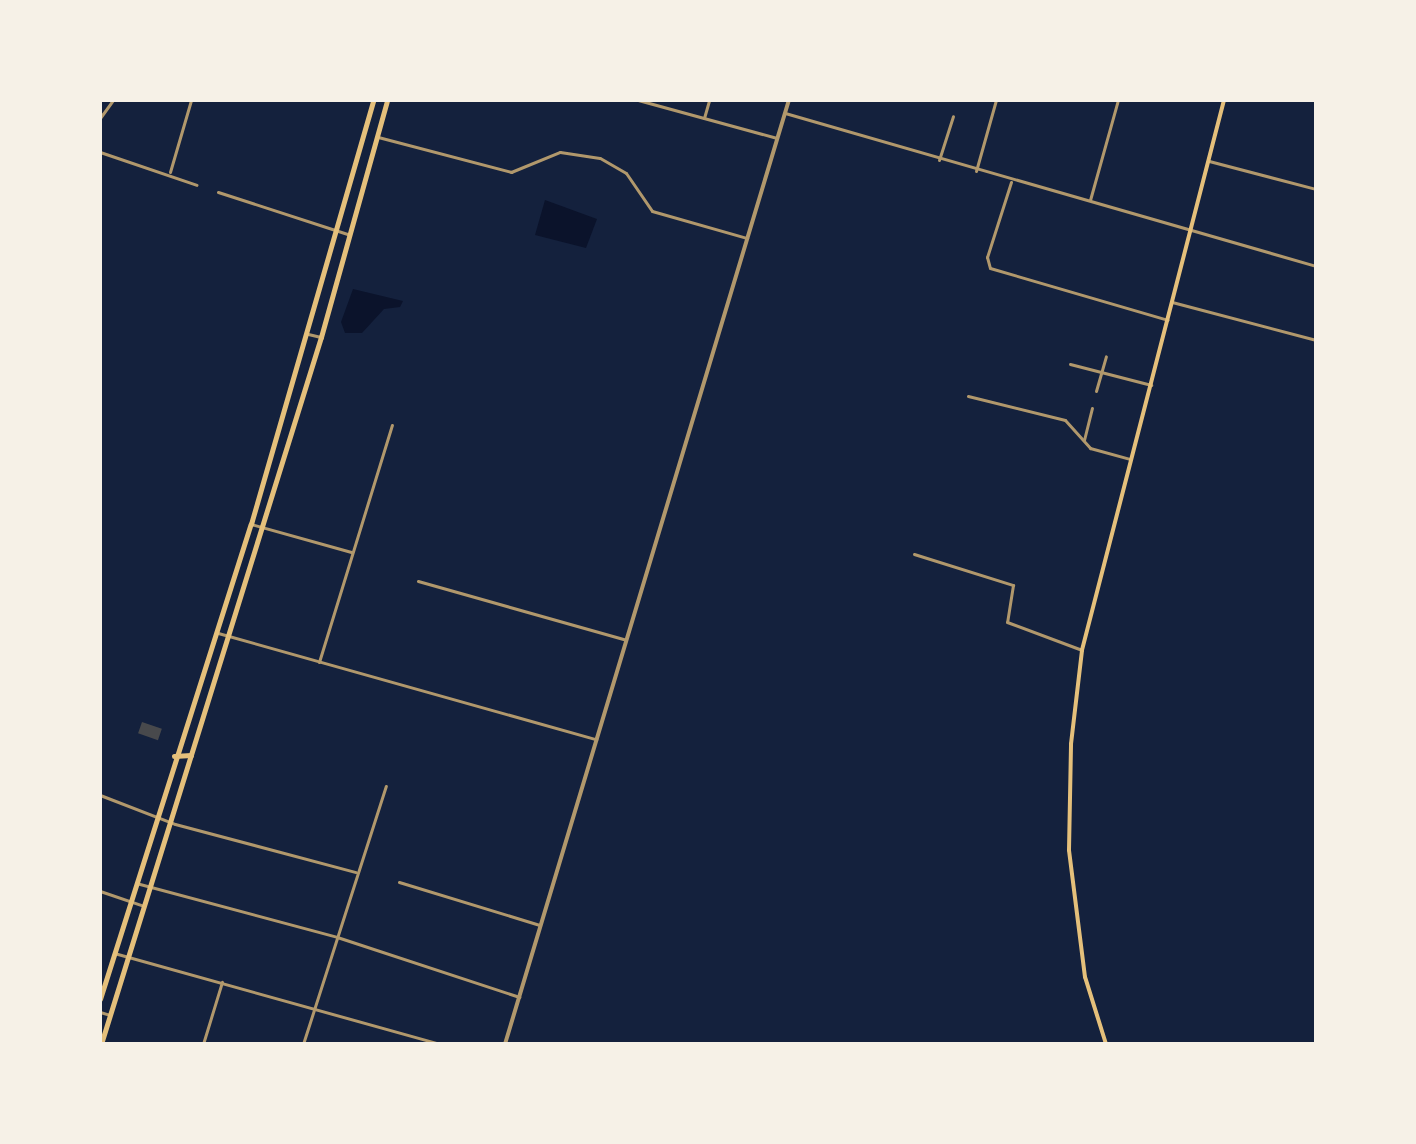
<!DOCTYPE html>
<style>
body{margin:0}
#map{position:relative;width:1416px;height:1144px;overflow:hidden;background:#14213d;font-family:"DM Sans",sans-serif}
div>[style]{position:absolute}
.water>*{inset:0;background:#0b132b}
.building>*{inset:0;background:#48494c;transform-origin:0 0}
.minor>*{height:3px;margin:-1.5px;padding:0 1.5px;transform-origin:1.5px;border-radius:1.5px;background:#b1986c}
.tertiary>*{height:4px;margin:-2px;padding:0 2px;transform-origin:2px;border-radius:2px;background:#b1986c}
.secondary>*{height:4px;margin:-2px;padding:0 2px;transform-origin:2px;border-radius:2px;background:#e5c07b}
.primary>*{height:5px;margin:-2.5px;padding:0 2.5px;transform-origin:2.5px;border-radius:2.5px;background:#e5c07b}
span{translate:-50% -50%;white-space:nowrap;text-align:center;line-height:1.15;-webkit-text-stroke:6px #f6f1e7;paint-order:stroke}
.frame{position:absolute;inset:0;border:102px solid #f6f1e7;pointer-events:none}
</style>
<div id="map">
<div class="water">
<i style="clip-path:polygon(545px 200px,597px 219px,586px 248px,535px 235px)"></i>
<i style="clip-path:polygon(353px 289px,403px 301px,400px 307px,384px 309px,362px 333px,345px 333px,341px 322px)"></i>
</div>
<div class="building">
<i style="left:142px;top:722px;width:21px;height:12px;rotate:19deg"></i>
</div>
<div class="minor">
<i style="left:638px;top:100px;width:144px;rotate:15.3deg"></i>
<i style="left:785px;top:113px;width:553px;rotate:16.07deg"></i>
<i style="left:100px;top:118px;width:22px;rotate:-54deg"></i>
<i style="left:704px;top:118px;width:19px;rotate:-74deg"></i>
<i style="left:378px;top:137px;width:138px;rotate:14.7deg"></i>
<i style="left:511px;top:172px;width:53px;rotate:-22.2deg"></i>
<i style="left:560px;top:152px;width:40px;rotate:8.5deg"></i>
<i style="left:600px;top:158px;width:30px;rotate:30deg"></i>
<i style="left:626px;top:173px;width:46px;rotate:55.6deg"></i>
<i style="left:652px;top:211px;width:99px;rotate:15.9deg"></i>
<i style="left:100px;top:152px;width:102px;rotate:18.8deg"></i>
<i style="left:939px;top:160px;width:46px;rotate:-72.3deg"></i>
<i style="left:1209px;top:161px;width:111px;rotate:14.7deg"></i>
<i style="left:976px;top:171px;width:74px;rotate:-74.3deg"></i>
<i style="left:170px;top:172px;width:75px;rotate:-73.7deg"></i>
<i style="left:1011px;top:182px;width:79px;rotate:107.7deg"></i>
<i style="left:987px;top:257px;width:11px;rotate:75deg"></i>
<i style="left:990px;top:268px;width:185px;rotate:16.3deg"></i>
<i style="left:218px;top:192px;width:136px;rotate:18deg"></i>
<i style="left:1090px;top:200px;width:104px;rotate:-74.4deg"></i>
<i style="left:1172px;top:302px;width:149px;rotate:14.8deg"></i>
<i style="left:308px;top:334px;width:13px;rotate:13deg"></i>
<i style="left:1070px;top:364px;width:84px;rotate:14.5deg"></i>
<i style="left:1096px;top:391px;width:36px;rotate:-74deg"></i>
<i style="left:968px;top:396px;width:100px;rotate:13.9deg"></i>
<i style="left:1065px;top:420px;width:38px;rotate:48deg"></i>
<i style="left:1090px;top:448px;width:41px;rotate:15.4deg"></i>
<i style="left:1084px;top:440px;width:33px;rotate:-76deg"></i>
<i style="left:251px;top:524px;width:104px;rotate:15.6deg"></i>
<i style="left:914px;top:554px;width:104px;rotate:17.4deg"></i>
<i style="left:1013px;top:585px;width:37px;rotate:99deg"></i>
<i style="left:1007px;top:622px;width:80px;rotate:20.5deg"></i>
<i style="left:418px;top:581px;width:216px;rotate:15.8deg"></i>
<i style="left:218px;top:633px;width:393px;rotate:15.7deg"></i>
<i style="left:319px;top:662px;width:248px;rotate:-72.9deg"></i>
<i style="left:100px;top:795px;width:80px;rotate:21.1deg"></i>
<i style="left:175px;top:824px;width:187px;rotate:14.9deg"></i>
<i style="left:399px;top:882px;width:147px;rotate:17deg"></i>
<i style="left:136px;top:883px;width:208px;rotate:15deg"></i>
<i style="left:337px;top:937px;width:192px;rotate:18.2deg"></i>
<i style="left:100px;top:891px;width:46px;rotate:18.8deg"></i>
<i style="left:114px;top:953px;width:339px;rotate:15.6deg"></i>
<i style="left:100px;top:1012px;width:10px;rotate:17deg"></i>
<i style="left:203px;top:1044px;width:65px;rotate:-73deg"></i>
<i style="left:303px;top:1044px;width:271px;rotate:-72.2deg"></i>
</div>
<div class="tertiary">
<i style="left:505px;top:1044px;width:986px;rotate:-73.26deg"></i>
</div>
<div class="secondary">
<i style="left:1106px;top:1044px;width:70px;rotate:-107.4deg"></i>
<i style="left:1085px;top:977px;width:128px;rotate:-97.2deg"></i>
<i style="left:1069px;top:850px;width:106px;rotate:-88.9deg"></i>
<i style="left:1071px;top:744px;width:95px;rotate:-83.3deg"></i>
<i style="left:1082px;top:650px;width:568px;rotate:-75.52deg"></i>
</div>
<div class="primary">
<i style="left:174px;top:756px;width:17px;rotate:-3deg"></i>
<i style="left:100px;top:999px;width:498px;rotate:-72.4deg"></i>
<i style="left:251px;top:524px;width:441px;rotate:-73.9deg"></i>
<i style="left:101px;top:1044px;width:740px;rotate:-72.72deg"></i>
<i style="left:321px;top:337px;width:246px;rotate:-74.4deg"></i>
</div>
<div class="frame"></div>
</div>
